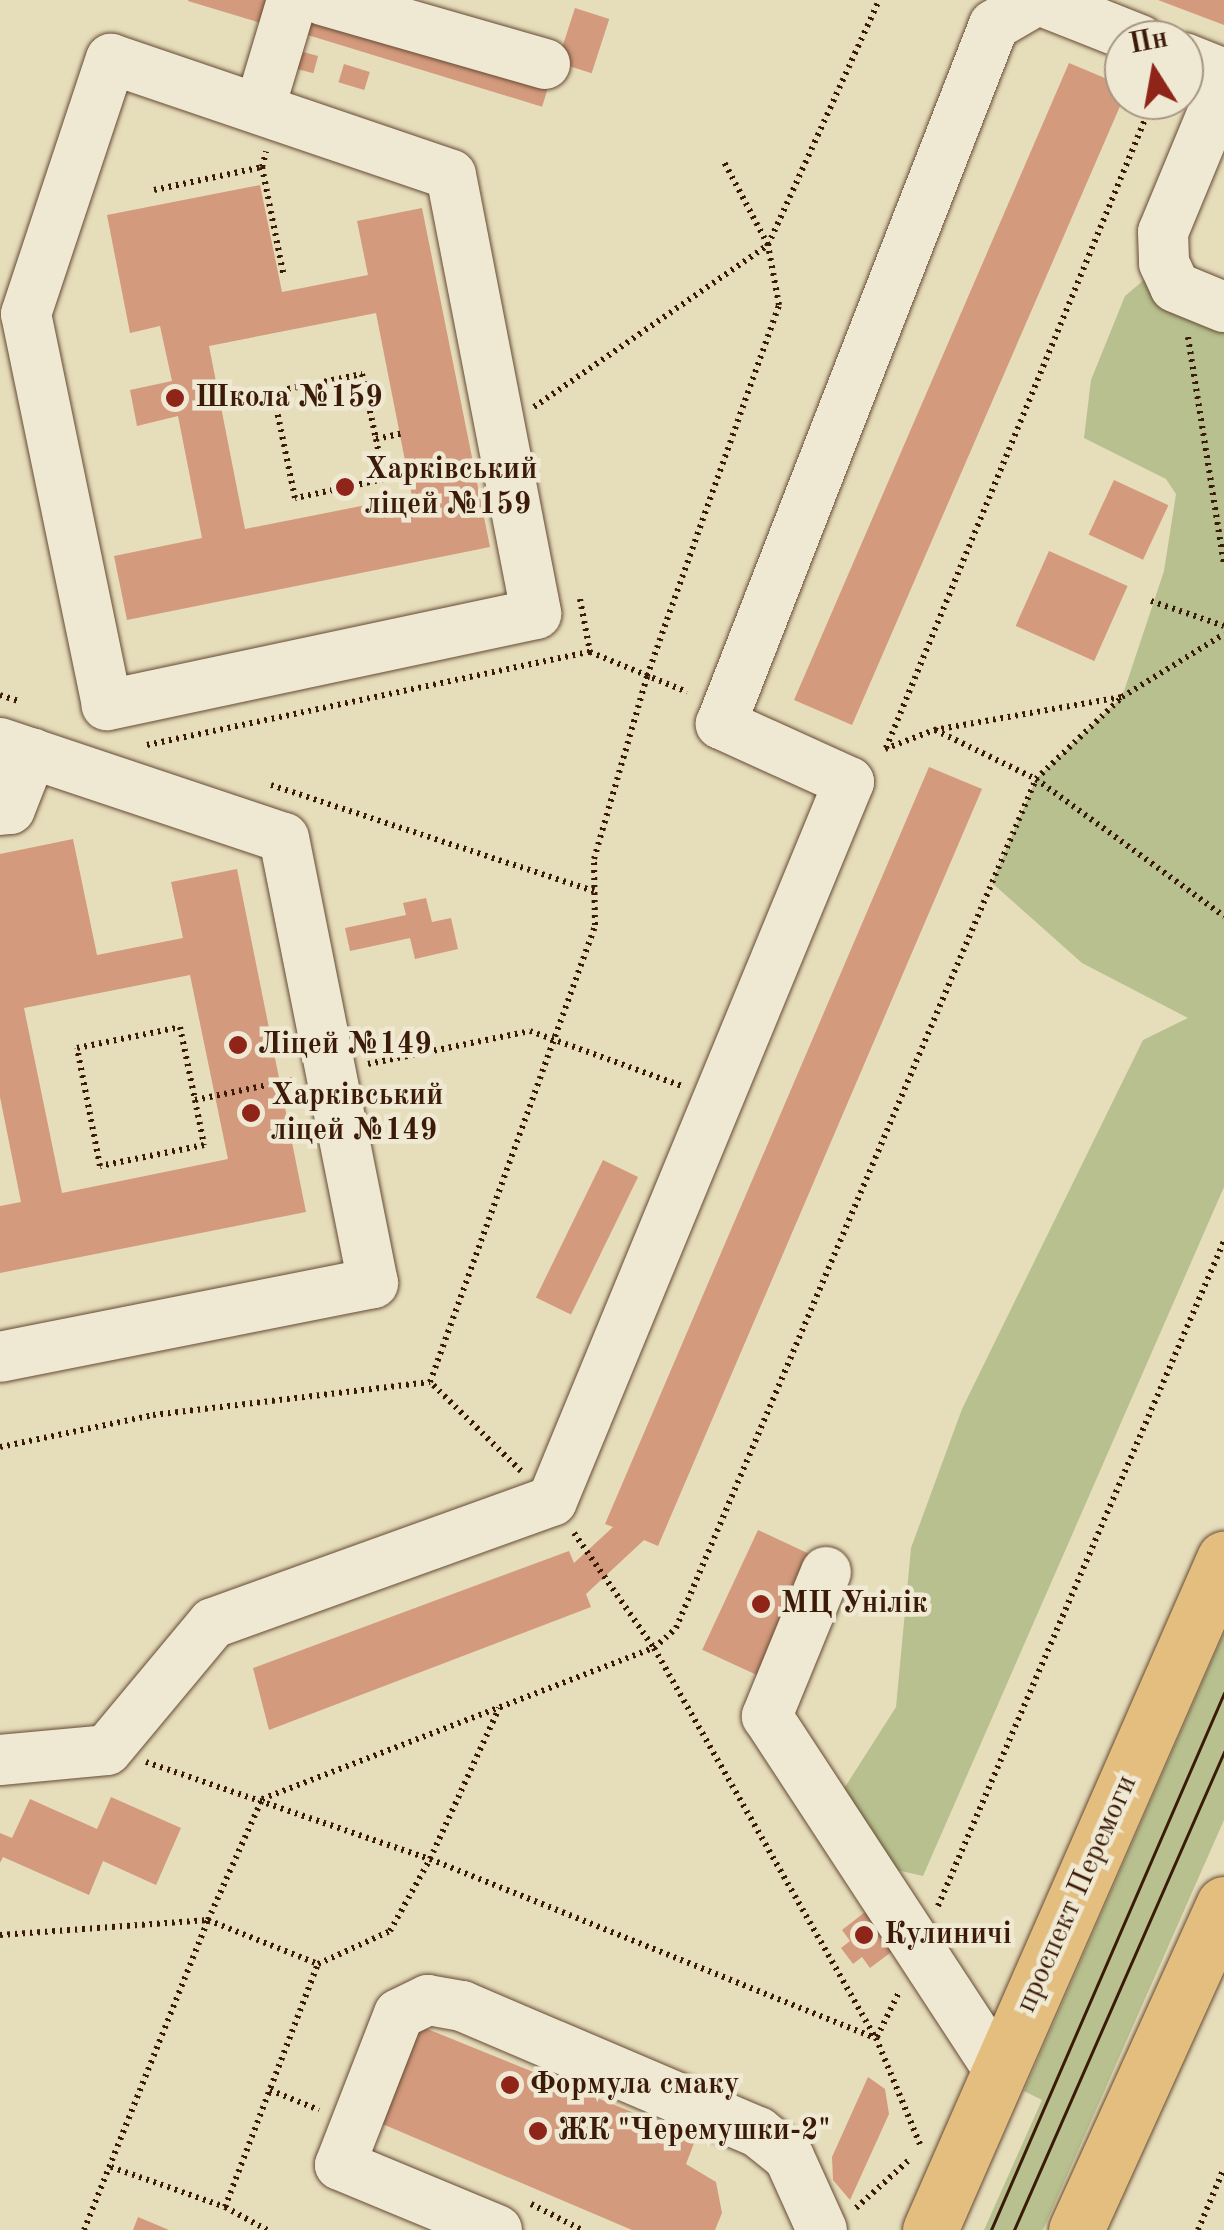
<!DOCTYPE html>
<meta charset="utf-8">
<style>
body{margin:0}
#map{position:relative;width:1224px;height:2230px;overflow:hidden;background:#e6ddbb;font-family:"Old Standard TT",serif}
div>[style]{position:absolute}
.green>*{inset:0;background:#b7c08e}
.building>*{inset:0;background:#d39a7d;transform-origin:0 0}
.path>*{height:6px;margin-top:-3px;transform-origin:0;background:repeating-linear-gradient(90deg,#3b1a07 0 2.5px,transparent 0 7.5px)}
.roads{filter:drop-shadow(0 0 2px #664b34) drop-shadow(0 0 2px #664b34)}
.minor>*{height:50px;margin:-25px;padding:0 25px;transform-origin:25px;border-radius:25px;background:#efe9d3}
.major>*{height:55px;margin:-27.5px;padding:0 27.5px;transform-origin:27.5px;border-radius:27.5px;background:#e3be7e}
.tram>*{height:2.5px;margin:-1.25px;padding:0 1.25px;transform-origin:1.25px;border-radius:1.25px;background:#3b1a07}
.dots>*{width:28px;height:28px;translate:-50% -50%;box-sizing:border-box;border:5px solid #efe9d3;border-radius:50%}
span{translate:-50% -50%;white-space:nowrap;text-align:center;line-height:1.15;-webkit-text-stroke:9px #efe9d3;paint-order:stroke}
.poi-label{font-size:30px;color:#3b1a07;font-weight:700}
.left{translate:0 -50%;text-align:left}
.street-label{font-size:30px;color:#3b1a07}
.north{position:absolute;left:1104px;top:20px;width:100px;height:100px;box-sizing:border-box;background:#efe9d3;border:2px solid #a79681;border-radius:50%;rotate:349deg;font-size:28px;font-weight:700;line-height:40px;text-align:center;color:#3b1a07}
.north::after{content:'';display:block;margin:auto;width:35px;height:45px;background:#8f2418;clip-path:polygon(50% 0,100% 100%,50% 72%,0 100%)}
</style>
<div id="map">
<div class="green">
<i style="clip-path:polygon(1164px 263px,1224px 307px,1224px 1187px,923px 1876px,857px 1861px,831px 1809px,896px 1707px,911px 1548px,962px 1409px,1143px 1040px,1188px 1018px,1082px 963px,992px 883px,1036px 779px,1122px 697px,1164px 571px,1176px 494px,1166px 479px,1084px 438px,1091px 380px,1125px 296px)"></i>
<i style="clip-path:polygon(1224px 1633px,1224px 1820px,1043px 2230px,984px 2230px,1042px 2100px,1024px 2091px)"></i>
</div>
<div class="building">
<i style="clip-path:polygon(188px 0,270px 0,271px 26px,188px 1px)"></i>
<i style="left:306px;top:0;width:257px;height:33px;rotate:17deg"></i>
<i style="clip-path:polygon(1158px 0,1224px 0,1224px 25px)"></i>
<i style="left:575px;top:8px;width:36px;height:57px;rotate:18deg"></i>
<i style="left:292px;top:49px;width:27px;height:18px;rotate:15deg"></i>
<i style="clip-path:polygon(1069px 63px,1124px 86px,1124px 97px,852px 725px,794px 700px)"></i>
<i style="left:344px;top:64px;width:27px;height:19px;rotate:17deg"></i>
<i style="clip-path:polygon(evenodd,260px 185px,282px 292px,368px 275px,357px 221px,422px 208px,490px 547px,127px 620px,114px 556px,202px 538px,178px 416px,137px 426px,130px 390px,172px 381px,160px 326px,130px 333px,107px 215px,260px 185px,376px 313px,412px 496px,245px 529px,209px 346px,376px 313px)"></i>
<i style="left:1114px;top:480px;width:60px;height:60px;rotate:25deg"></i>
<i style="left:1049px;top:551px;width:86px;height:82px;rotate:24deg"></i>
<i style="clip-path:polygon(929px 767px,982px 789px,658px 1546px,644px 1540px,586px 1594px,591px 1607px,269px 1730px,253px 1668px,569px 1551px,574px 1563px,613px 1527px,605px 1524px)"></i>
<i style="clip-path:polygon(evenodd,73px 839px,97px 955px,183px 938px,171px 882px,237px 869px,306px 1212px,0 1273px,0 1206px,21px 1202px,0 1097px,0 854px,73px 839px,190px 975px,228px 1159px,62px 1193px,24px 1008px,190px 975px)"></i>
<i style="clip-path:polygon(426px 898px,432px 922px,451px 918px,458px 949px,415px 959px,410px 938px,350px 951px,345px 928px,406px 915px,403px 903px)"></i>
<i style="left:603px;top:1160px;width:39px;height:153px;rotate:26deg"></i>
<i style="left:758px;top:1530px;width:65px;height:132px;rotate:25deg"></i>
<i style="clip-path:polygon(111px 1797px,181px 1828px,156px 1885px,103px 1861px,89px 1895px,3px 1857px,0 1863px,0 1833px,12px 1838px,30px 1799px,97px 1829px)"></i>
<i style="clip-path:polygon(865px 1912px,894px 1950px,870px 1968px,862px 1957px,853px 1964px,841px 1948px,850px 1941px,842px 1930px)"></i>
<i style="clip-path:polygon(420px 2026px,696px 2138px,686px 2164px,716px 2182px,722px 2213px,715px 2230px,632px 2230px,380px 2123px)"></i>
<i style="clip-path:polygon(868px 2077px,885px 2089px,889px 2114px,850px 2200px,833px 2180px,832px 2157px)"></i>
<i style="clip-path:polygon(138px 2217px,169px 2230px,133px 2230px)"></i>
</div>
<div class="path">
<i style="left:262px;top:167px;width:112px;rotate:78.7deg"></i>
<i style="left:154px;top:190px;width:110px;rotate:-12deg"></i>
<i style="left:262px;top:167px;width:16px;rotate:-75deg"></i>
<i style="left:1188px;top:337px;width:230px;rotate:81deg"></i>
<i style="left:534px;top:407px;width:285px;rotate:-34.7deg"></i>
<i style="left:768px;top:245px;width:269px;rotate:-65.6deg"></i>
<i style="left:376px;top:439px;width:41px;rotate:78.7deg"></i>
<i style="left:384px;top:479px;width:91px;rotate:167.9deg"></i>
<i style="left:295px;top:498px;width:108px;rotate:-101.7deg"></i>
<i style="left:273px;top:392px;width:91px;rotate:-11.4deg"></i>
<i style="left:362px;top:374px;width:66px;rotate:77.8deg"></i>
<i style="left:376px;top:439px;width:25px;rotate:-12deg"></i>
<i style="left:580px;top:599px;width:54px;rotate:79.3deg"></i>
<i style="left:1151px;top:601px;width:77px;rotate:18.9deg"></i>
<i style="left:0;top:695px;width:19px;rotate:18deg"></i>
<i style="left:935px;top:730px;width:112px;rotate:25.9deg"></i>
<i style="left:1036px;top:779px;width:233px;rotate:36.1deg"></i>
<i style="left:147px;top:745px;width:453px;rotate:-11.9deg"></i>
<i style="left:590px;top:652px;width:105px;rotate:22.4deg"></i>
<i style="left:886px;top:748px;width:701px;rotate:-67.61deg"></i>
<i style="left:885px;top:749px;width:53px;rotate:-21.2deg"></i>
<i style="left:934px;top:730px;width:191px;rotate:-10deg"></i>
<i style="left:1122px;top:697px;width:120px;rotate:-31.7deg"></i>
<i style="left:271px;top:785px;width:340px;rotate:18.2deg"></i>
<i style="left:368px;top:1064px;width:165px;rotate:-11.5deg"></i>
<i style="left:530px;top:1031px;width:162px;rotate:19.9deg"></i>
<i style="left:195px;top:1100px;width:46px;rotate:78.7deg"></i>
<i style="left:204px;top:1145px;width:106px;rotate:168.6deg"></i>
<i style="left:100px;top:1166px;width:120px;rotate:-101deg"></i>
<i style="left:77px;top:1048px;width:105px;rotate:-11.5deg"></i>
<i style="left:180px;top:1027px;width:75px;rotate:78.4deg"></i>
<i style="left:195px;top:1100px;width:99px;rotate:-11.7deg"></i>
<i style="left:0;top:1447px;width:156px;rotate:-11.8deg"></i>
<i style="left:153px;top:1415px;width:279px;rotate:-6.8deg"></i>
<i style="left:521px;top:1471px;width:127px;rotate:-135.6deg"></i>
<i style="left:430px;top:1382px;width:486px;rotate:-70.1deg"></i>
<i style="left:595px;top:925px;width:66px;rotate:-90.9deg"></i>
<i style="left:594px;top:859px;width:191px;rotate:-73.8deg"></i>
<i style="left:647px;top:676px;width:394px;rotate:-70.4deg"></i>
<i style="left:779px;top:305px;width:61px;rotate:-100.4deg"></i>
<i style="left:768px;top:245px;width:94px;rotate:-117.9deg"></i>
<i style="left:574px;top:1533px;width:140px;rotate:55.2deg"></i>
<i style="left:654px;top:1648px;width:449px;rotate:60.4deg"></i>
<i style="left:146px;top:1762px;width:300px;rotate:18.9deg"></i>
<i style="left:430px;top:1859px;width:166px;rotate:-65.4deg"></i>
<i style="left:938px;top:1906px;width:724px;rotate:-66.73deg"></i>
<i style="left:0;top:1935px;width:209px;rotate:-4.1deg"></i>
<i style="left:208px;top:1920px;width:133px;rotate:-65.9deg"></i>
<i style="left:262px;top:1799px;width:420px;rotate:-21.1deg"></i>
<i style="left:654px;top:1648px;width:30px;rotate:-42deg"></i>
<i style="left:676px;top:1628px;width:922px;rotate:-67.02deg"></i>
<i style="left:1036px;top:779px;width:119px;rotate:-43.6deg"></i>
<i style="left:877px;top:2037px;width:52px;rotate:-63.9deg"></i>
<i style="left:270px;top:2090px;width:53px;rotate:22.2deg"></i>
<i style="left:111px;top:2167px;width:121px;rotate:19.3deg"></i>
<i style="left:531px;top:2204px;width:57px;rotate:27deg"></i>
<i style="left:856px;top:2208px;width:73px;rotate:-42.2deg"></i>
<i style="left:84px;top:2230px;width:334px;rotate:-68.2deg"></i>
<i style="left:208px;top:1920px;width:118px;rotate:21.8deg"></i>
<i style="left:267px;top:2230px;width:48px;rotate:-151.3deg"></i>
<i style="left:225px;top:2207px;width:260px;rotate:-69.1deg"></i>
<i style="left:318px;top:1964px;width:79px;rotate:-24.6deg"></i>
<i style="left:390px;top:1931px;width:82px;rotate:-60.9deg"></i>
<i style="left:430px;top:1859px;width:481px;rotate:21.9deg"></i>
<i style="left:876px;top:2038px;width:115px;rotate:67.5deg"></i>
<i style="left:1198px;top:2230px;width:67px;rotate:-67.2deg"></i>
</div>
<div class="roads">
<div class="minor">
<i style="left:322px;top:0;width:232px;rotate:16deg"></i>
<i style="left:1039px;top:0;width:109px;rotate:21.6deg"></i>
<i style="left:1184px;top:58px;width:43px;rotate:21.8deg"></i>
<i style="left:111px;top:59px;width:359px;rotate:18.8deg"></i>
<i style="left:451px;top:175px;width:447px;rotate:79deg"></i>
<i style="left:536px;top:614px;width:439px;rotate:168deg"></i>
<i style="left:107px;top:705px;width:399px;rotate:-101.7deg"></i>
<i style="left:26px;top:314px;width:269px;rotate:-71.6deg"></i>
<i style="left:1224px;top:85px;width:159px;rotate:112.5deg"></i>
<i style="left:1163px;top:232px;width:31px;rotate:88deg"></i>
<i style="left:1164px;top:263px;width:26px;rotate:65deg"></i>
<i style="left:1175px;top:287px;width:53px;rotate:22.2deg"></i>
<i style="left:260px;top:107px;width:112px;rotate:-73.3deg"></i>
<i style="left:0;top:743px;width:299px;rotate:18.5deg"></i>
<i style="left:284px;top:838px;width:454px;rotate:78.7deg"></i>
<i style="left:373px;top:1283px;width:380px;rotate:168.8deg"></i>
<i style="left:0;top:810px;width:10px;rotate:-6deg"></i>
<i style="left:10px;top:809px;width:60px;rotate:-68.6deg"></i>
<i style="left:826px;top:1572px;width:156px;rotate:112.3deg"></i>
<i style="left:767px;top:1716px;width:423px;rotate:56.8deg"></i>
<i style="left:0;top:1760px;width:107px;rotate:-5.3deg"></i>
<i style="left:107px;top:1750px;width:165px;rotate:-50.2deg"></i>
<i style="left:213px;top:1623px;width:360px;rotate:-19.8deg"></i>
<i style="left:552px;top:1501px;width:778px;rotate:-67.56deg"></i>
<i style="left:849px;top:782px;width:141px;rotate:-155.6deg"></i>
<i style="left:721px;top:724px;width:750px;rotate:-68.67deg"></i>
<i style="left:994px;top:25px;width:50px;rotate:-30.2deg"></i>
<i style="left:497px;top:2230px;width:170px;rotate:-157.5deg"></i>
<i style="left:340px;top:2165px;width:162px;rotate:-68.7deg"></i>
<i style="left:399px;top:2014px;width:32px;rotate:-26deg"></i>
<i style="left:428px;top:2000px;width:35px;rotate:10deg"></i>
<i style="left:462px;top:2006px;width:322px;rotate:23.1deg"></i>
<i style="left:758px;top:2132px;width:40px;rotate:39deg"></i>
<i style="left:789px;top:2157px;width:80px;rotate:65.7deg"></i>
</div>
<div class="major">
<i style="left:930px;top:2230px;width:733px;rotate:-66.34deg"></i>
<i style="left:1076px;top:2230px;width:358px;rotate:-65.6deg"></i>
</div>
</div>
<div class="tram">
<i style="left:991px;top:2230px;width:585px;rotate:-66.54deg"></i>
<i style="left:1014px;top:2230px;width:522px;rotate:-66.28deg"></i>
</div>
<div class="dots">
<i style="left:175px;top:398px;background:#8f2418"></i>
<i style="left:345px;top:487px;background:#8f2418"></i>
<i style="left:238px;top:1045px;background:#8f2418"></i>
<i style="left:251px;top:1113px;background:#8f2418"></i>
<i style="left:761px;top:1604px;background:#8f2418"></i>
<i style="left:864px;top:1935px;background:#8f2418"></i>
<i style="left:510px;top:2085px;background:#8f2418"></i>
<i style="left:538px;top:2131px;background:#8f2418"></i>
</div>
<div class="poi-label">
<span class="left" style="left:195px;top:398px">Школа №159</span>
<span class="left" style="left:365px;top:487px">Харківський<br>ліцей №159</span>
<span class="left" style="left:258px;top:1045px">Ліцей №149</span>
<span class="left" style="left:271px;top:1113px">Харківський<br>ліцей №149</span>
<span class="left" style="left:781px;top:1604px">МЦ Унілік</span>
<span class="left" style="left:884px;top:1935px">Кулиничі</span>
<span class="left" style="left:530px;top:2085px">Формула смаку</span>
<span class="left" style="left:558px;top:2131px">ЖК "Черемушки-2"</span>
</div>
<div class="street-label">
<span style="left:1077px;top:1894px;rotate:-66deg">проспект Перемоги</span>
</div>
<div class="north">Пн</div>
</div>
